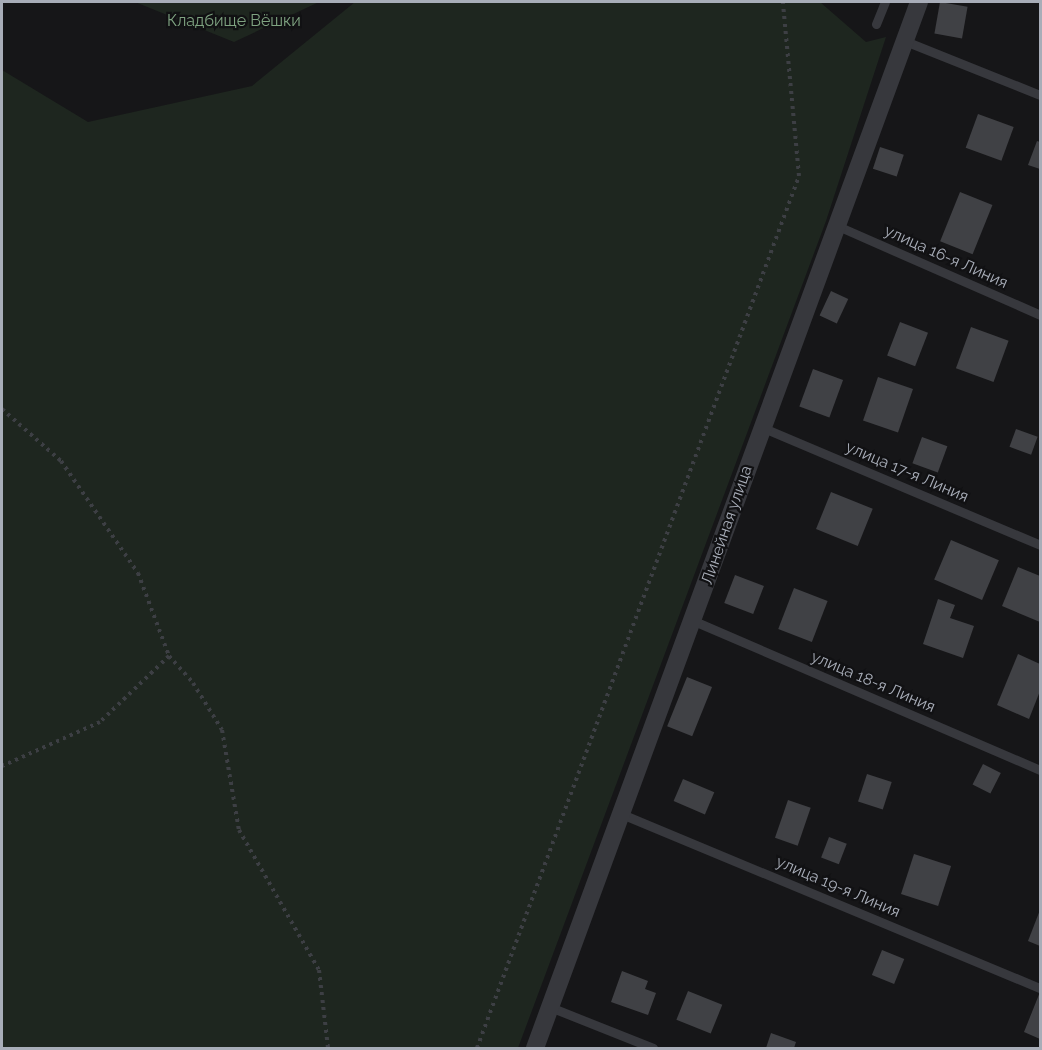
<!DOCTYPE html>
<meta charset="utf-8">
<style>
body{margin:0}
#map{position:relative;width:1042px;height:1050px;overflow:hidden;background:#161618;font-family:Raleway,sans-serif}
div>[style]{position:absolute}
.green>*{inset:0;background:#1e261f}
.building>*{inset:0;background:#404145;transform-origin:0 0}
.path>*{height:4px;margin-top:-2px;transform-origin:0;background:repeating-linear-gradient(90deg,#3d3f44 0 3px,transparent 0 7.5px)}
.lane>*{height:9px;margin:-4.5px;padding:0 4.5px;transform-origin:4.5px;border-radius:4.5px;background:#37383d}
.street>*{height:18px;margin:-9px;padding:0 9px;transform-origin:9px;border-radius:9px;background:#37383d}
span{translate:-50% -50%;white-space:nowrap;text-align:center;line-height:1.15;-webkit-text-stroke:4.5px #111113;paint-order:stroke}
.park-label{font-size:16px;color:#7fa381}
.street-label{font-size:16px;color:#a8adb8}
.frame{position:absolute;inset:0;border:3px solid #a8adb8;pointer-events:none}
</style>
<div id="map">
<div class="green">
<i style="clip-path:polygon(135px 2px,319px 2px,234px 42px)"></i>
<i style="clip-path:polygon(355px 2px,820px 2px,866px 42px,886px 37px,826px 221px,518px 1048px,2px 1048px,2px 70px,88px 122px,252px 86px)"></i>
</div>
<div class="building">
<i style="left:940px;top:2px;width:28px;height:32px;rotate:10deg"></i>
<i style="left:978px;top:114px;width:38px;height:36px;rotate:20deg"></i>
<i style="clip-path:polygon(1037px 141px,1040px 142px,1040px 169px,1028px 165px)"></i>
<i style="left:880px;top:147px;width:25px;height:23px;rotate:18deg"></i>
<i style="left:960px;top:192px;width:35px;height:53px;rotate:22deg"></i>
<i style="left:831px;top:291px;width:19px;height:27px;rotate:25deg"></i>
<i style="left:900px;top:322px;width:30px;height:36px;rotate:21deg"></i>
<i style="left:971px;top:327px;width:40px;height:44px;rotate:20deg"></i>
<i style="left:813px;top:369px;width:32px;height:40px;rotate:20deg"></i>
<i style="left:878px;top:377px;width:37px;height:46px;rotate:19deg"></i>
<i style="left:1016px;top:429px;width:23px;height:19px;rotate:20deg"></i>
<i style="left:922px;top:437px;width:27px;height:28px;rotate:20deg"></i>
<i style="left:831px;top:492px;width:45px;height:40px;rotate:22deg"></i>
<i style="left:951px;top:540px;width:52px;height:43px;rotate:23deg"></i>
<i style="clip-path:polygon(1018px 567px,1040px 576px,1040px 622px,1002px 606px)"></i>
<i style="left:735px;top:575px;width:31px;height:30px;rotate:21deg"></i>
<i style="left:794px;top:588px;width:36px;height:44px;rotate:21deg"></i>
<i style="clip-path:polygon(938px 599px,955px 605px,950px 618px,974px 626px,963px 658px,923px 644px)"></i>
<i style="clip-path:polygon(1018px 654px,1040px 664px,1040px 691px,1029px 719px,997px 705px)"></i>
<i style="left:687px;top:677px;width:27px;height:53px;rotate:22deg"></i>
<i style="left:983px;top:764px;width:20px;height:23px;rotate:27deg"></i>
<i style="left:867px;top:774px;width:26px;height:29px;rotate:18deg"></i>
<i style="left:683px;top:779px;width:34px;height:24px;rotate:23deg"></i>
<i style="left:788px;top:800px;width:24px;height:40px;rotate:19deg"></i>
<i style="left:829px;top:837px;width:19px;height:22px;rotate:21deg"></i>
<i style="left:914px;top:854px;width:39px;height:42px;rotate:18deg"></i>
<i style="clip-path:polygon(1040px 910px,1040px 946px,1028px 941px)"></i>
<i style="left:882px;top:950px;width:24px;height:27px;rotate:22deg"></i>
<i style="clip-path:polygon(622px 971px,648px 981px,645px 989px,656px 993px,648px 1015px,611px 1002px)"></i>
<i style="left:688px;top:991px;width:37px;height:31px;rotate:22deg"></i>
<i style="clip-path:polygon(1040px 992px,1040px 1039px,1024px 1032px)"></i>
<i style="clip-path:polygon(771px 1033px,796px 1042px,794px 1048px,766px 1048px)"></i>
</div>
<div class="path">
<i style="left:2px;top:409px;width:79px;rotate:41.4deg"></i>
<i style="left:61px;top:461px;width:136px;rotate:55.5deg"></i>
<i style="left:138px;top:573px;width:89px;rotate:69.5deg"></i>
<i style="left:169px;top:656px;width:95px;rotate:136.3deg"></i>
<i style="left:100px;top:722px;width:107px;rotate:155.8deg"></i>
<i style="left:169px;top:656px;width:36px;rotate:48deg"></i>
<i style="left:193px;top:683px;width:55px;rotate:58.3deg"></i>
<i style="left:222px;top:730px;width:101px;rotate:80.4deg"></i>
<i style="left:239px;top:830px;width:161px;rotate:60.3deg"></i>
<i style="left:319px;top:970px;width:79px;rotate:83.4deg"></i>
<i style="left:477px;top:1048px;width:930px;rotate:-69.73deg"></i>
<i style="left:799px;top:176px;width:175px;rotate:-95.3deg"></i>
</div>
<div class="lane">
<i style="left:876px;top:24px;width:24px;rotate:-68deg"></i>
<i style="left:905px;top:41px;width:145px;rotate:21.8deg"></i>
<i style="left:840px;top:227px;width:219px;rotate:23.7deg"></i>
<i style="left:761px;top:427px;width:303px;rotate:22.9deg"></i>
<i style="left:694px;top:621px;width:377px;rotate:23.3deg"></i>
<i style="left:624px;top:815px;width:451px;rotate:22.6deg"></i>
<i style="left:550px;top:1007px;width:111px;rotate:21.7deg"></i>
</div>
<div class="street">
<i style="left:535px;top:1048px;width:1114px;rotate:-69.84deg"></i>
</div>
<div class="park-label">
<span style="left:234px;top:21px">Кладбище Вёшки</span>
</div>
<div class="street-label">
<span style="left:946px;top:257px;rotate:24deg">улица 16-я Линия</span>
<span style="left:907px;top:472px;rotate:23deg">улица 17-я Линия</span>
<span style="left:727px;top:525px;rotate:-71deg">Линейная улица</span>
<span style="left:873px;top:682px;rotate:23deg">улица 18-я Линия</span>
<span style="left:838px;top:887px;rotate:23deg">улица 19-я Линия</span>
</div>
<div class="frame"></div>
</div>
